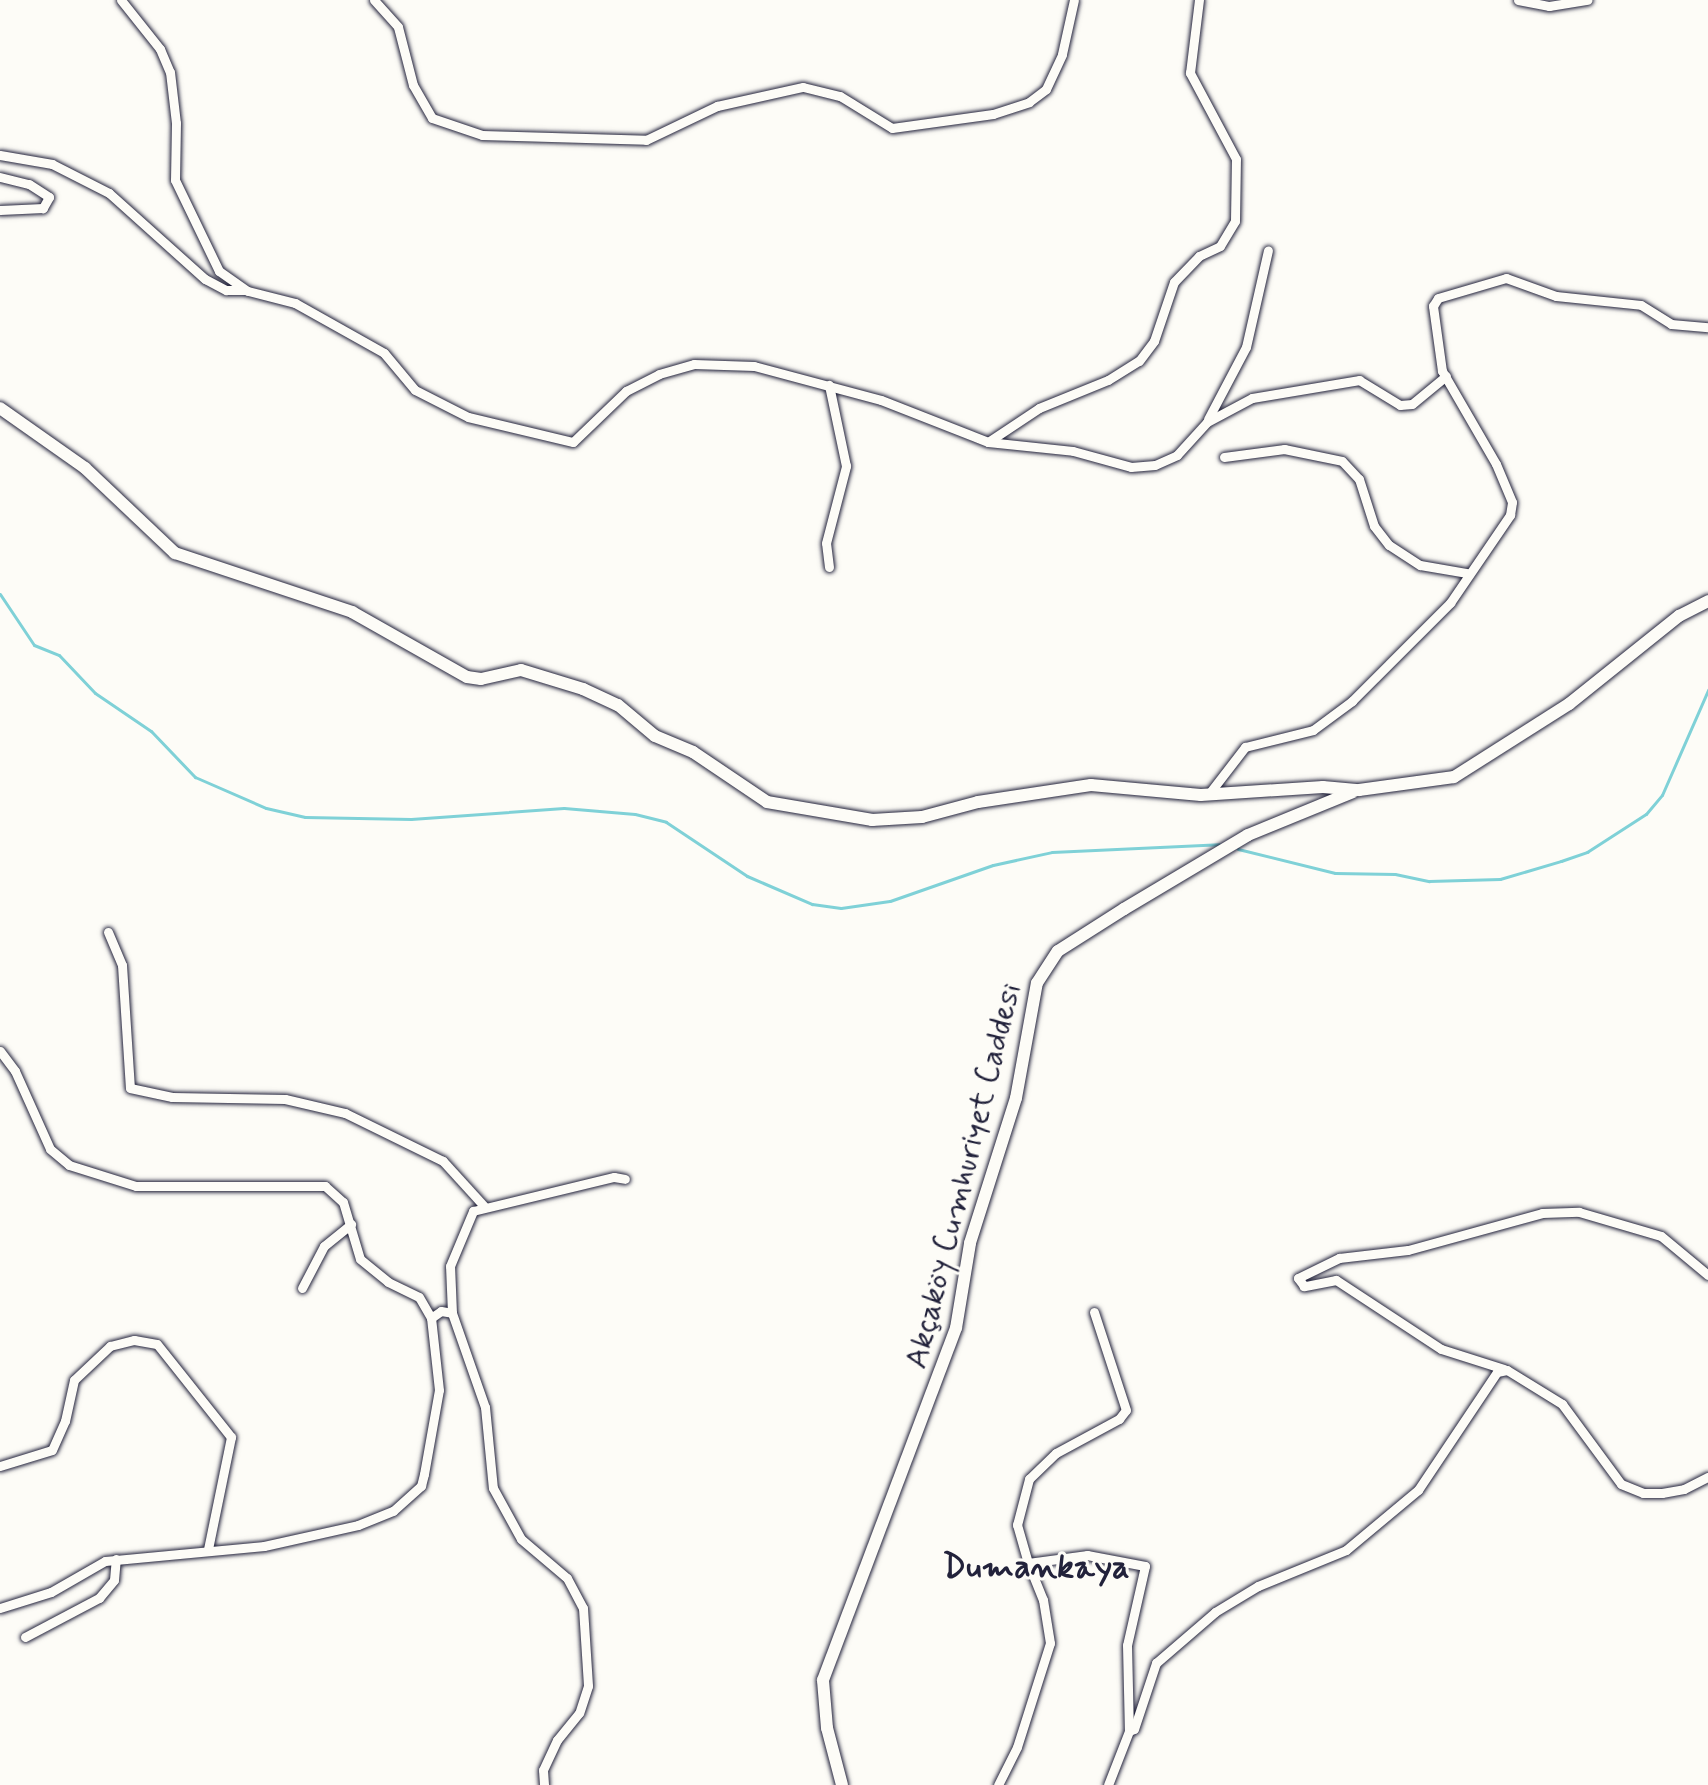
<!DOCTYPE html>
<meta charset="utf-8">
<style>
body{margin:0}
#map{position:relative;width:1708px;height:1785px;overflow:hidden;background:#fdfcf7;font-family:Mynerve,sans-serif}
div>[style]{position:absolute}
.stream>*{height:3px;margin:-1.5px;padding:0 1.5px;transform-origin:1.5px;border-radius:1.5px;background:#7fd1d7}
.roads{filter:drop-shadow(0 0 2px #22223b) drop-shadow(0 0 2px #22223b)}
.street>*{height:9px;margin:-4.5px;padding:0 4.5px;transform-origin:4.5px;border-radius:4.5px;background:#fdfcf7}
.secondary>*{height:12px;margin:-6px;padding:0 6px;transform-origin:6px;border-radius:6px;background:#fdfcf7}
span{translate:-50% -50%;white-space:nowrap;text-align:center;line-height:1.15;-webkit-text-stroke:6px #fdfcf7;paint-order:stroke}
.street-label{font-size:32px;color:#22223b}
.neighbourhood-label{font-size:34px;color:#22223b;font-weight:700}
</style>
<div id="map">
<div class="stream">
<i style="left:0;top:594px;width:61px;rotate:56.3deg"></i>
<i style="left:34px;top:645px;width:27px;rotate:22deg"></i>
<i style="left:59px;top:655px;width:52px;rotate:46.5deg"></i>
<i style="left:95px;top:693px;width:68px;rotate:34.2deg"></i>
<i style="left:151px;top:731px;width:64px;rotate:46.3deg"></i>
<i style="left:195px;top:777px;width:77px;rotate:23.6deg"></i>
<i style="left:266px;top:808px;width:40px;rotate:13deg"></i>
<i style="left:305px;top:817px;width:106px;rotate:1.1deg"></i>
<i style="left:411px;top:819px;width:153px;rotate:-4.1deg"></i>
<i style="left:564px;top:808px;width:71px;rotate:4.8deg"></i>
<i style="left:635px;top:814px;width:32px;rotate:14deg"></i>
<i style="left:666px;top:822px;width:97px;rotate:33.7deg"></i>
<i style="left:747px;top:876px;width:71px;rotate:23.3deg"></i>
<i style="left:812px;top:904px;width:29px;rotate:8deg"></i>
<i style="left:841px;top:908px;width:49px;rotate:-8.1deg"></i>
<i style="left:890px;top:901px;width:109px;rotate:-19.3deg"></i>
<i style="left:993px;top:865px;width:60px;rotate:-12.4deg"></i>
<i style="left:1052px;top:852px;width:167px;rotate:-2.7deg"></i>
<i style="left:1238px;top:849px;width:100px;rotate:13.9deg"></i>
<i style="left:1335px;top:873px;width:60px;rotate:1deg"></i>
<i style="left:1395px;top:874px;width:35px;rotate:12deg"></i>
<i style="left:1429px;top:881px;width:71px;rotate:-1.6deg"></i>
<i style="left:1500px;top:879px;width:64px;rotate:-16.4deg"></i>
<i style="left:1561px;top:861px;width:28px;rotate:-19deg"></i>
<i style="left:1587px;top:852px;width:70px;rotate:-32.8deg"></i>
<i style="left:1646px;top:814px;width:25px;rotate:-50deg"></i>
<i style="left:1662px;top:795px;width:115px;rotate:-66.3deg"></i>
</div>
<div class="roads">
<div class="street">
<i style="left:121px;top:0;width:63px;rotate:51.5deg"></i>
<i style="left:160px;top:49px;width:25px;rotate:67deg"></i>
<i style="left:170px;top:72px;width:51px;rotate:83.3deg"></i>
<i style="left:176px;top:123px;width:57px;rotate:91deg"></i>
<i style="left:175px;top:180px;width:101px;rotate:64.2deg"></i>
<i style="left:219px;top:271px;width:35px;rotate:35deg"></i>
<i style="left:248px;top:291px;width:49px;rotate:14.3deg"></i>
<i style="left:295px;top:303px;width:102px;rotate:29.3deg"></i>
<i style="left:384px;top:353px;width:48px;rotate:50deg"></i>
<i style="left:415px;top:390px;width:59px;rotate:27deg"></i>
<i style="left:468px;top:417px;width:108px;rotate:13.4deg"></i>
<i style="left:573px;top:442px;width:74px;rotate:-43.9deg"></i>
<i style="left:626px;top:391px;width:37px;rotate:-27deg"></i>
<i style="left:659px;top:374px;width:36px;rotate:-16deg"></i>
<i style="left:694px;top:364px;width:60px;rotate:1.9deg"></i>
<i style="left:754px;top:366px;width:131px;rotate:15deg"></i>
<i style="left:881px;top:400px;width:115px;rotate:21.4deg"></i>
<i style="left:988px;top:442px;width:85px;rotate:6deg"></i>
<i style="left:1073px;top:451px;width:60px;rotate:15.4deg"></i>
<i style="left:1131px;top:467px;width:24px;rotate:-5deg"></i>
<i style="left:1155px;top:465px;width:24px;rotate:-24deg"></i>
<i style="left:1177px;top:455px;width:45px;rotate:-47.7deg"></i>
<i style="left:1207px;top:422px;width:51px;rotate:-28.1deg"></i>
<i style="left:1252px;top:398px;width:109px;rotate:-9.5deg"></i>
<i style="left:1359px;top:380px;width:48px;rotate:31.4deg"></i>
<i style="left:1400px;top:405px;width:12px;rotate:-5deg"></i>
<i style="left:1412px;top:404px;width:44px;rotate:-39.5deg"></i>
<i style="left:374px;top:0;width:36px;rotate:48deg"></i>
<i style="left:398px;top:27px;width:60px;rotate:75.5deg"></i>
<i style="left:413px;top:85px;width:38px;rotate:60deg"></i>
<i style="left:432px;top:118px;width:53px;rotate:18.8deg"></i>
<i style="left:482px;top:135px;width:164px;rotate:1.7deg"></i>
<i style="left:646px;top:140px;width:79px;rotate:-25.6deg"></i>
<i style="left:717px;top:106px;width:88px;rotate:-12.5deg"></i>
<i style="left:803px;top:87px;width:38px;rotate:14deg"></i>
<i style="left:840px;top:96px;width:61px;rotate:31.6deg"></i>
<i style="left:892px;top:128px;width:102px;rotate:-7.9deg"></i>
<i style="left:993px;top:114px;width:38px;rotate:-18deg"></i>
<i style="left:1029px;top:102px;width:21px;rotate:-37deg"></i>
<i style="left:1046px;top:89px;width:38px;rotate:-65deg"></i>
<i style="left:1062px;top:54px;width:55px;rotate:-77.5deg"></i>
<i style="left:1518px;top:0;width:32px;rotate:11deg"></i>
<i style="left:1549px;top:6px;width:39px;rotate:-9deg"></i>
<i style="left:0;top:155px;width:53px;rotate:9.8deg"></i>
<i style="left:52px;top:164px;width:64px;rotate:27deg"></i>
<i style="left:109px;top:193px;width:129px;rotate:41.9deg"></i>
<i style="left:205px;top:279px;width:24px;rotate:28deg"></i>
<i style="left:226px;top:290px;width:19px"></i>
<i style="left:0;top:177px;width:30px;rotate:14deg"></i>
<i style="left:29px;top:184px;width:24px;rotate:33deg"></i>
<i style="left:49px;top:197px;width:13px;rotate:119deg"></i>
<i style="left:43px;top:208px;width:43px;rotate:177.3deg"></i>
<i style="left:1208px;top:419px;width:81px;rotate:-62.2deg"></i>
<i style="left:1246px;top:347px;width:99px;rotate:-77.2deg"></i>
<i style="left:988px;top:442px;width:61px;rotate:-33.7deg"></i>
<i style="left:1039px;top:408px;width:74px;rotate:-22.1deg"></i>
<i style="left:1108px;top:380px;width:36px;rotate:-32deg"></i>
<i style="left:1139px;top:361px;width:25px;rotate:-53deg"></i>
<i style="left:1154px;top:341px;width:62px;rotate:-71.3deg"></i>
<i style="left:1174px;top:282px;width:36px;rotate:-46deg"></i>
<i style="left:1199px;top:256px;width:23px;rotate:-25deg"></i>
<i style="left:1220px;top:246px;width:29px;rotate:-59deg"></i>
<i style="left:1235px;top:221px;width:62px;rotate:-89.1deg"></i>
<i style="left:1236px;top:159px;width:98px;rotate:-118.1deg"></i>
<i style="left:1190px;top:73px;width:74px;rotate:-83deg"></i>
<i style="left:1224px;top:457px;width:61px;rotate:-7.6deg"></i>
<i style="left:1284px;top:449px;width:59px;rotate:11.7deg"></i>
<i style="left:1342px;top:461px;width:25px;rotate:47deg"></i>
<i style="left:1359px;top:479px;width:49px;rotate:72.3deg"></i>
<i style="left:1374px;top:526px;width:24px;rotate:52deg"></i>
<i style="left:1389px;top:545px;width:37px;rotate:33deg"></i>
<i style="left:1420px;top:565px;width:48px;rotate:9.7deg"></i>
<i style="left:829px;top:567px;width:24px;rotate:-97deg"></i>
<i style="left:826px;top:543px;width:80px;rotate:-75.4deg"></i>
<i style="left:846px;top:466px;width:83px;rotate:-101.9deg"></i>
<i style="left:1208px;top:795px;width:61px;rotate:-52.4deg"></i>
<i style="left:1245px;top:747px;width:70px;rotate:-14deg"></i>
<i style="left:1313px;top:730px;width:49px;rotate:-36.6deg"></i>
<i style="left:1352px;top:701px;width:139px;rotate:-45deg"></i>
<i style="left:1450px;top:603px;width:107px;rotate:-55.7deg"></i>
<i style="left:1510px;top:515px;width:13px;rotate:-81deg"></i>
<i style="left:1512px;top:502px;width:41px;rotate:-112.8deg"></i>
<i style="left:1496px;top:464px;width:108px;rotate:-120.1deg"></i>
<i style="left:1442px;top:371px;width:66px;rotate:-97.9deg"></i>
<i style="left:1433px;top:306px;width:9px;rotate:-58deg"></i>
<i style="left:1438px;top:298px;width:71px;rotate:-16.4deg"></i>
<i style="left:1506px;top:278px;width:53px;rotate:19.8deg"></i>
<i style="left:1556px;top:296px;width:85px;rotate:6deg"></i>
<i style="left:1641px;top:305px;width:36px;rotate:32deg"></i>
<i style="left:1671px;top:324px;width:37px;rotate:5deg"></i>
<i style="left:108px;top:932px;width:36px;rotate:67deg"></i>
<i style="left:122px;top:965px;width:123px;rotate:86.3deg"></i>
<i style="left:130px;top:1088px;width:43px;rotate:12.1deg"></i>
<i style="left:172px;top:1097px;width:113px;rotate:1deg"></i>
<i style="left:285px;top:1099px;width:62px;rotate:13.1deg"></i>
<i style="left:345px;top:1113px;width:109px;rotate:26.1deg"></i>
<i style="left:443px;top:1161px;width:61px;rotate:47.7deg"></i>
<i style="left:0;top:1051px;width:25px;rotate:53deg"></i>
<i style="left:15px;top:1071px;width:85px;rotate:65.8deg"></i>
<i style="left:50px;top:1149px;width:25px;rotate:40deg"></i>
<i style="left:69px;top:1165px;width:70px;rotate:17.4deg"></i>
<i style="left:136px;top:1186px;width:189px"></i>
<i style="left:325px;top:1186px;width:24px;rotate:42deg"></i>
<i style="left:343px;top:1202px;width:59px;rotate:73.4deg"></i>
<i style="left:360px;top:1259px;width:36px;rotate:39deg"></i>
<i style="left:388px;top:1282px;width:34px;rotate:26deg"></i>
<i style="left:419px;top:1297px;width:24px;rotate:60deg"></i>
<i style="left:302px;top:1288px;width:47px;rotate:-62.4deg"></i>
<i style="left:324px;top:1246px;width:35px;rotate:-39deg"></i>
<i style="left:452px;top:1313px;width:47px;rotate:-92.4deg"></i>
<i style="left:450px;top:1266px;width:60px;rotate:-67.3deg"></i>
<i style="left:473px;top:1211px;width:145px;rotate:-13.6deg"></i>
<i style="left:614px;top:1177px;width:11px;rotate:10deg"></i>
<i style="left:1504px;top:1369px;width:66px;rotate:-162.4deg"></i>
<i style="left:1441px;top:1349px;width:126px;rotate:-146.7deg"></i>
<i style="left:1336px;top:1280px;width:33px;rotate:169deg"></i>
<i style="left:1304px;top:1286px;width:10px;rotate:-127deg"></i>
<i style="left:1298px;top:1278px;width:46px;rotate:-26deg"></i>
<i style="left:1339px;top:1258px;width:69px;rotate:-6.6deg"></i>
<i style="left:1408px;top:1250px;width:139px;rotate:-15.4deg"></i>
<i style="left:1542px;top:1213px;width:37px;rotate:-2deg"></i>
<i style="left:1579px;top:1212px;width:85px;rotate:16.3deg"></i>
<i style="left:1661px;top:1236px;width:61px;rotate:39.7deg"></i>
<i style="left:0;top:1466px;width:54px;rotate:-17.1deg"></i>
<i style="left:52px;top:1450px;width:32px;rotate:-66deg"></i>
<i style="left:65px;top:1421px;width:42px;rotate:-77.6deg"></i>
<i style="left:74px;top:1380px;width:50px;rotate:-43.4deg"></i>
<i style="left:110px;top:1346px;width:25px;rotate:-14deg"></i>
<i style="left:134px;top:1340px;width:23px;rotate:10deg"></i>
<i style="left:157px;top:1344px;width:119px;rotate:51.5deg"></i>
<i style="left:231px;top:1437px;width:114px;rotate:101.6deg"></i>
<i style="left:1028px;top:1563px;width:40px;rotate:-106deg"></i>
<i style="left:1017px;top:1525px;width:48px;rotate:-75.4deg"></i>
<i style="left:1029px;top:1479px;width:37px;rotate:-44deg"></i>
<i style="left:1056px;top:1453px;width:72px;rotate:-28.4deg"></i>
<i style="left:1119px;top:1419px;width:11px;rotate:-52deg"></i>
<i style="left:1126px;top:1410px;width:103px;rotate:-108.1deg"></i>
<i style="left:0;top:1608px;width:53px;rotate:-17.4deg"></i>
<i style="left:51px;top:1592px;width:62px;rotate:-29.9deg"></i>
<i style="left:105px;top:1561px;width:160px;rotate:-5.4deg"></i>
<i style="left:264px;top:1546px;width:96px;rotate:-12.6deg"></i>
<i style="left:358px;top:1525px;width:38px;rotate:-22deg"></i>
<i style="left:393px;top:1511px;width:38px;rotate:-42deg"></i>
<i style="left:421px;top:1486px;width:12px;rotate:-76deg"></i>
<i style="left:424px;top:1474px;width:85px;rotate:-79.9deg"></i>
<i style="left:439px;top:1390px;width:72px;rotate:-96.3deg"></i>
<i style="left:431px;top:1318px;width:12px;rotate:-35deg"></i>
<i style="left:441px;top:1311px;width:11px;rotate:10deg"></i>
<i style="left:452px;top:1313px;width:100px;rotate:70.7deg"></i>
<i style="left:485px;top:1407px;width:81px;rotate:84.4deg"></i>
<i style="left:493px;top:1488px;width:58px;rotate:61.2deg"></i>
<i style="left:521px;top:1539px;width:60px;rotate:40.3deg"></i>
<i style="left:567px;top:1578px;width:34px;rotate:62deg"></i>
<i style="left:583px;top:1608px;width:78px;rotate:86.3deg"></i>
<i style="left:588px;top:1686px;width:28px;rotate:108deg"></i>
<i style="left:579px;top:1713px;width:35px;rotate:129deg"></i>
<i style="left:557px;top:1740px;width:33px;rotate:115deg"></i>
<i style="left:543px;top:1770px;width:15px;rotate:86deg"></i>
<i style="left:25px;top:1637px;width:84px;rotate:-27.8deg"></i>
<i style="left:99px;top:1598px;width:23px;rotate:-50deg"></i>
<i style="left:114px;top:1580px;width:21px;rotate:-85deg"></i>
<i style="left:998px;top:1785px;width:42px;rotate:-63.4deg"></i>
<i style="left:1017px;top:1747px;width:109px;rotate:-72.4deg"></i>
<i style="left:1050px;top:1643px;width:44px;rotate:-99.2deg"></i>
<i style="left:1043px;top:1600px;width:40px;rotate:-112deg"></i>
<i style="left:1028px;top:1563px;width:60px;rotate:-7.7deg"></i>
<i style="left:1087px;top:1555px;width:59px;rotate:10.7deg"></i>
<i style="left:1145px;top:1566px;width:81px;rotate:102.8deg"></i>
<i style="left:1127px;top:1645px;width:86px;rotate:88.7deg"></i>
<i style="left:1129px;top:1731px;width:5px;rotate:-22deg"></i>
<i style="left:1134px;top:1729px;width:70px;rotate:-71.6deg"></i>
<i style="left:1156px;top:1663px;width:78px;rotate:-40.8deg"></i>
<i style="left:1215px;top:1612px;width:50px;rotate:-31.2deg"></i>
<i style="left:1258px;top:1586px;width:95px;rotate:-22.2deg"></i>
<i style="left:1346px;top:1550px;width:94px;rotate:-39.8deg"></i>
<i style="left:1418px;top:1490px;width:142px;rotate:-56.2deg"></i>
<i style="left:1497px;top:1372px;width:10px;rotate:-11deg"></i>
<i style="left:1507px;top:1370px;width:65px;rotate:31.7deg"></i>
<i style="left:1562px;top:1404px;width:99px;rotate:53.6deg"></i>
<i style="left:1621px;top:1484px;width:24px;rotate:22deg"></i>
<i style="left:1643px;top:1493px;width:19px"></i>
<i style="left:1662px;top:1493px;width:22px;rotate:-10deg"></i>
<i style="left:1684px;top:1489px;width:27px;rotate:-27deg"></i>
<i style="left:1108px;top:1785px;width:58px;rotate:-68.7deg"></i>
</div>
<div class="secondary">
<i style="left:0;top:408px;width:104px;rotate:35.2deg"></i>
<i style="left:85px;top:468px;width:124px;rotate:43.4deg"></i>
<i style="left:175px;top:553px;width:187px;rotate:18.4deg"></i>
<i style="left:352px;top:612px;width:132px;rotate:29.5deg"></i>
<i style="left:467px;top:677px;width:14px;rotate:8deg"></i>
<i style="left:481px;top:679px;width:41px;rotate:-12.7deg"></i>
<i style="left:521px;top:670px;width:65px;rotate:17deg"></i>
<i style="left:583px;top:689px;width:38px;rotate:25deg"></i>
<i style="left:618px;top:705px;width:48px;rotate:40deg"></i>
<i style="left:655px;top:736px;width:41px;rotate:22.8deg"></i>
<i style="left:693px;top:752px;width:89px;rotate:34deg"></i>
<i style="left:767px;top:802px;width:107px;rotate:9.7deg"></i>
<i style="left:872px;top:820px;width:50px;rotate:-3.4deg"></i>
<i style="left:922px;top:817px;width:58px;rotate:-15deg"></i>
<i style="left:978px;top:802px;width:114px;rotate:-8.6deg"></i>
<i style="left:1091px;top:785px;width:110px;rotate:5.2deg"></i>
<i style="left:1201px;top:795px;width:122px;rotate:-3.8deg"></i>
<i style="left:1323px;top:787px;width:36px;rotate:5deg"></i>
<i style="left:1359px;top:790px;width:96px;rotate:-7.8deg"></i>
<i style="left:1454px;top:777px;width:136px;rotate:-32.4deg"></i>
<i style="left:1569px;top:704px;width:141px;rotate:-38.7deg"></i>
<i style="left:1679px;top:616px;width:33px;rotate:-27deg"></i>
<i style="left:842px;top:1785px;width:59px;rotate:-104.7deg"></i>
<i style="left:827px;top:1728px;width:48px;rotate:-94.8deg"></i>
<i style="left:823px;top:1680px;width:376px;rotate:-69.3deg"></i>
<i style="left:956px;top:1328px;width:86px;rotate:-80.6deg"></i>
<i style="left:970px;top:1243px;width:152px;rotate:-72.4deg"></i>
<i style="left:1016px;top:1098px;width:117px;rotate:-79.7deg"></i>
<i style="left:1037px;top:983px;width:38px;rotate:-57deg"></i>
<i style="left:1058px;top:951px;width:78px;rotate:-32.5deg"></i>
<i style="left:1124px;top:909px;width:144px;rotate:-30.8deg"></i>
<i style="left:1248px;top:835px;width:113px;rotate:-22.3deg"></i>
</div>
</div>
<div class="street-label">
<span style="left:964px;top:1176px;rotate:-76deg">Akçaköy Cumhuriyet Caddesi</span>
</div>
<div class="neighbourhood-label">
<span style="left:1036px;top:1568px">Dumankaya</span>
</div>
</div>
